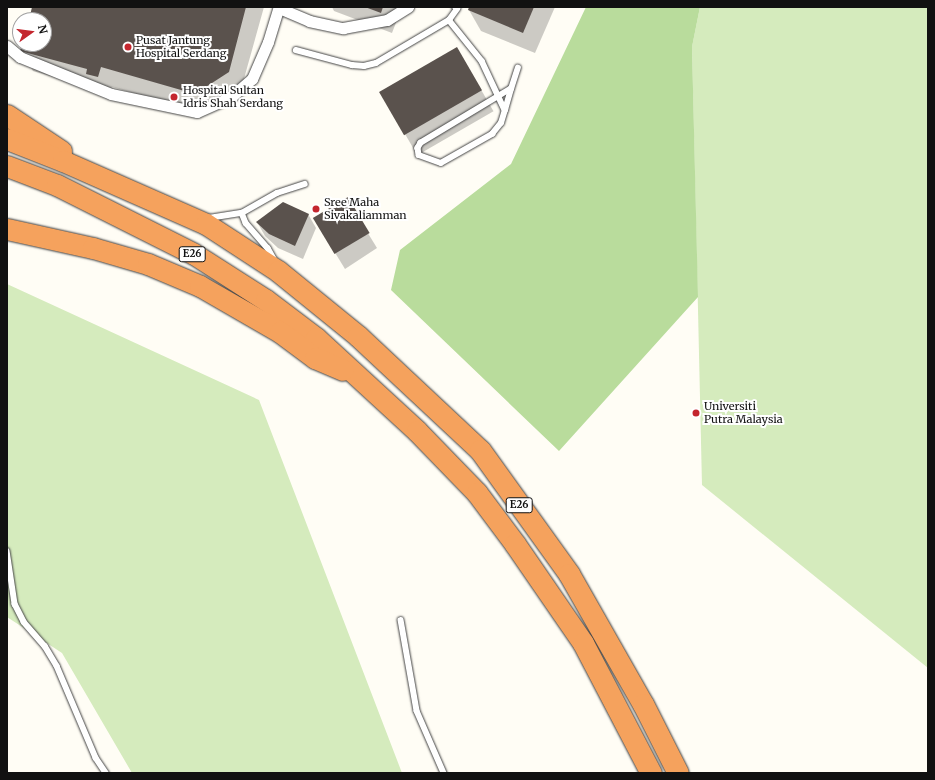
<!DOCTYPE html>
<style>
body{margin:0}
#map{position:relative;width:935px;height:780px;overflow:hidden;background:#fffdf5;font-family:Merriweather,serif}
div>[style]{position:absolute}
.green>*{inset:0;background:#d5ebbd}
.forest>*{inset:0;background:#b9dc9c}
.shadow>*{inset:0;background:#0003;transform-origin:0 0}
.building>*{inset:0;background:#5a524d;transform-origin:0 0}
.roads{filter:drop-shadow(0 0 1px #444) drop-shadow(0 0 1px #444)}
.service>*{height:5.5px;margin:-2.75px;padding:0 2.75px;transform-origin:2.75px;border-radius:2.75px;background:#fff}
.minor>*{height:11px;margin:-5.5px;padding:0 5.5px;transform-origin:5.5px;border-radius:5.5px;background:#fff}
.motorway>*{height:21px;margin:-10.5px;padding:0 10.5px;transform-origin:10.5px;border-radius:10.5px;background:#f5a25d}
.dots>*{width:11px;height:11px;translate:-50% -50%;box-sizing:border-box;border:2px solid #fff;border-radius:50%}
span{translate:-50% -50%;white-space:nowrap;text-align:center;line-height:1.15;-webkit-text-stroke:4px #fff;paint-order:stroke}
.shield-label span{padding:1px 3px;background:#fff;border:1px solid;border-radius:3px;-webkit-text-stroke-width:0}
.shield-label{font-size:10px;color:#111;font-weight:700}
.poi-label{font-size:11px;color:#111}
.left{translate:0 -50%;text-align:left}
.frame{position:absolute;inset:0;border:8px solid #111;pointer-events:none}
.north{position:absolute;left:12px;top:12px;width:40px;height:40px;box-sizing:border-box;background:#fff;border:1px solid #a0a0a0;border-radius:50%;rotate:76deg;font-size:11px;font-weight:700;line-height:16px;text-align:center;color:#111}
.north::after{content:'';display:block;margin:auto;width:14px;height:18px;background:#c4262e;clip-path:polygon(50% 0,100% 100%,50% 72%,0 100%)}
</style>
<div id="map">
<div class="green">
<i style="clip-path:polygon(700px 7px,928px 7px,928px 668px,702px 485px,692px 47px)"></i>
<i style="clip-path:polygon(7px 284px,259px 400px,402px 773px,132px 773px,62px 653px,7px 617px)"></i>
</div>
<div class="forest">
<i style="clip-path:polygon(586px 7px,700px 7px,692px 47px,698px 297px,559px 451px,391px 290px,400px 250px,511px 164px)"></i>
</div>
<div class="shadow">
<i style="clip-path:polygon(33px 7px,264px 7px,240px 93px,207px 114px,112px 87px,109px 98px,95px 89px,33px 71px,21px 51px,23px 44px,44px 44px,44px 20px,30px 20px)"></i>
<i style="clip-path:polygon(332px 7px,402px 7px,392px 33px,334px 11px)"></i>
<i style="clip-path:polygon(471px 7px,555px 7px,535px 53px,481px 31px,469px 10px)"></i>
<i style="left:457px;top:48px;width:73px;height:88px;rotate:60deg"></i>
<i style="clip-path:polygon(347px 199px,377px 248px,345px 269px,323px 233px)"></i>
<i style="clip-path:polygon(308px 214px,316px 228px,303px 259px,278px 248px,265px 236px,257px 222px)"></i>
</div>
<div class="building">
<i style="clip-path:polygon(32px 7px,246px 7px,229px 72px,195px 94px,101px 67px,98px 77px,86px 74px,87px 69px,20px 51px,22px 44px,44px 44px,44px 20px,29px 20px)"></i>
<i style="clip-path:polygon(365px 7px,383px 7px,381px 13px)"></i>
<i style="clip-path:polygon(469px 7px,534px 7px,523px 33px,468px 10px)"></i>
<i style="left:457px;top:47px;width:50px;height:90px;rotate:60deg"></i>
<i style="left:348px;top:197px;width:42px;height:41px;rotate:59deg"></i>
<i style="clip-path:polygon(283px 202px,309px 214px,295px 246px,269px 234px,256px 222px)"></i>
</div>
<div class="roads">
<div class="service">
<i style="left:449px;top:20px;width:53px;rotate:51.2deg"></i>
<i style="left:482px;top:61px;width:54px;rotate:64.9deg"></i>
<i style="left:296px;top:50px;width:58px;rotate:15deg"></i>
<i style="left:352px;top:65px;width:12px;rotate:5deg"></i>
<i style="left:364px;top:66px;width:12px;rotate:-14deg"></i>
<i style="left:376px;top:63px;width:85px;rotate:-30.5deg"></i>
<i style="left:449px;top:20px;width:14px;rotate:-54deg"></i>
<i style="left:457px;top:9px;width:3px;rotate:-135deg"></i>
<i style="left:511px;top:89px;width:105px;rotate:149deg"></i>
<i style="left:421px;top:143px;width:6px;rotate:121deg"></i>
<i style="left:418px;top:148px;width:7px;rotate:82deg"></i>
<i style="left:419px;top:155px;width:23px;rotate:20deg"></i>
<i style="left:441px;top:163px;width:59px;rotate:-29.6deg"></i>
<i style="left:492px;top:134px;width:14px;rotate:-51deg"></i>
<i style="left:501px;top:123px;width:14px;rotate:-73deg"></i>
<i style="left:505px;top:110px;width:22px;rotate:-74deg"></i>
<i style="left:511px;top:89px;width:22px;rotate:-72deg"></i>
<i style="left:242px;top:213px;width:11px;rotate:68deg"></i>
<i style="left:246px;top:223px;width:33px;rotate:49deg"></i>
<i style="left:268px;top:248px;width:13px;rotate:61deg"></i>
<i style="left:209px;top:218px;width:33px;rotate:-9deg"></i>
<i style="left:242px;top:213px;width:40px;rotate:-29.7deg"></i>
<i style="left:277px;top:193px;width:29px;rotate:-18deg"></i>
<i style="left:7px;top:551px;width:54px;rotate:81.4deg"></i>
<i style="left:15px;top:604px;width:20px;rotate:63deg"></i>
<i style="left:24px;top:622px;width:32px;rotate:49deg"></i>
<i style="left:45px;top:646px;width:23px;rotate:59deg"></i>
<i style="left:57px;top:666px;width:100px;rotate:67deg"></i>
<i style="left:96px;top:758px;width:18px;rotate:56deg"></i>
<i style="left:401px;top:620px;width:92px;rotate:80deg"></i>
<i style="left:417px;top:711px;width:68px;rotate:66.5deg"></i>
</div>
<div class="minor">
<i style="left:279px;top:8px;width:33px;rotate:23deg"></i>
<i style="left:309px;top:21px;width:35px;rotate:12deg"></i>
<i style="left:343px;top:28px;width:45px;rotate:-10.3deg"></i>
<i style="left:387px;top:20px;width:25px;rotate:-32deg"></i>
<i style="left:7px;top:46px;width:17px;rotate:40deg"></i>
<i style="left:20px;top:57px;width:98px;rotate:22.1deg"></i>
<i style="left:111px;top:94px;width:88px;rotate:11.8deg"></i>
<i style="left:197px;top:112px;width:37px;rotate:-24deg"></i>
<i style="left:231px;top:97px;width:28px;rotate:-41deg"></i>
<i style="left:252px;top:79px;width:40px;rotate:-66.6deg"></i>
<i style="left:268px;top:42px;width:37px;rotate:-73deg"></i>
</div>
<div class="motorway">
<i style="left:7px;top:115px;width:65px;rotate:33.7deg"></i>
<i style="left:7px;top:139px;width:60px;rotate:21.4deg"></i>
<i style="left:63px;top:161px;width:156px;rotate:23.8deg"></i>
<i style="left:206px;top:224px;width:86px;rotate:33.1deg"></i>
<i style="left:278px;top:271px;width:103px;rotate:39.1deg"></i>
<i style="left:358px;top:336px;width:167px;rotate:43.1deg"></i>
<i style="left:480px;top:450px;width:153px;rotate:54.3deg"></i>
<i style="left:569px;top:574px;width:150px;rotate:60.4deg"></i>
<i style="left:643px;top:704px;width:77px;rotate:63.1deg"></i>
<i style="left:7px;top:166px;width:53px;rotate:20.8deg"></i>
<i style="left:57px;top:185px;width:153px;rotate:26.7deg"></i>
<i style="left:194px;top:254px;width:85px;rotate:32.6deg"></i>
<i style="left:266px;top:300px;width:63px;rotate:37.2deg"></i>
<i style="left:316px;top:338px;width:137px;rotate:42.6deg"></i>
<i style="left:417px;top:431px;width:86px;rotate:45.9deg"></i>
<i style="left:477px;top:493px;width:64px;rotate:53.3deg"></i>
<i style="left:515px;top:544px;width:120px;rotate:55.5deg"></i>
<i style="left:583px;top:643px;width:147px;rotate:62.4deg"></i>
<i style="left:7px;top:229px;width:88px;rotate:12.5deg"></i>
<i style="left:93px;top:248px;width:57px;rotate:16.2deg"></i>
<i style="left:148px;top:264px;width:56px;rotate:22.9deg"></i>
<i style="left:200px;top:286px;width:92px;rotate:29.9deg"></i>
<i style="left:280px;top:332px;width:44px;rotate:36.6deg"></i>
<i style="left:315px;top:358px;width:30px;rotate:23deg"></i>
</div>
</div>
<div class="dots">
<i style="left:128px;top:47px;background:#c4262e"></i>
<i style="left:174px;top:97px;background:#c4262e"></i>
<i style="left:316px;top:209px;background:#c4262e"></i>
<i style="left:696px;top:413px;background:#c4262e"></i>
</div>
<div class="shield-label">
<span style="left:192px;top:254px">E26</span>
<span style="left:519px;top:505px">E26</span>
</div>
<div class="poi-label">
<span class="left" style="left:136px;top:47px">Pusat Jantung<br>Hospital Serdang</span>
<span class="left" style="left:183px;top:97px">Hospital Sultan<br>Idris Shah Serdang</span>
<span class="left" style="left:324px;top:209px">Sree Maha<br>Sivakaliamman</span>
<span class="left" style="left:704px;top:413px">Universiti<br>Putra Malaysia</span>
</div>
<div class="frame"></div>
<div class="north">N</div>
</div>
